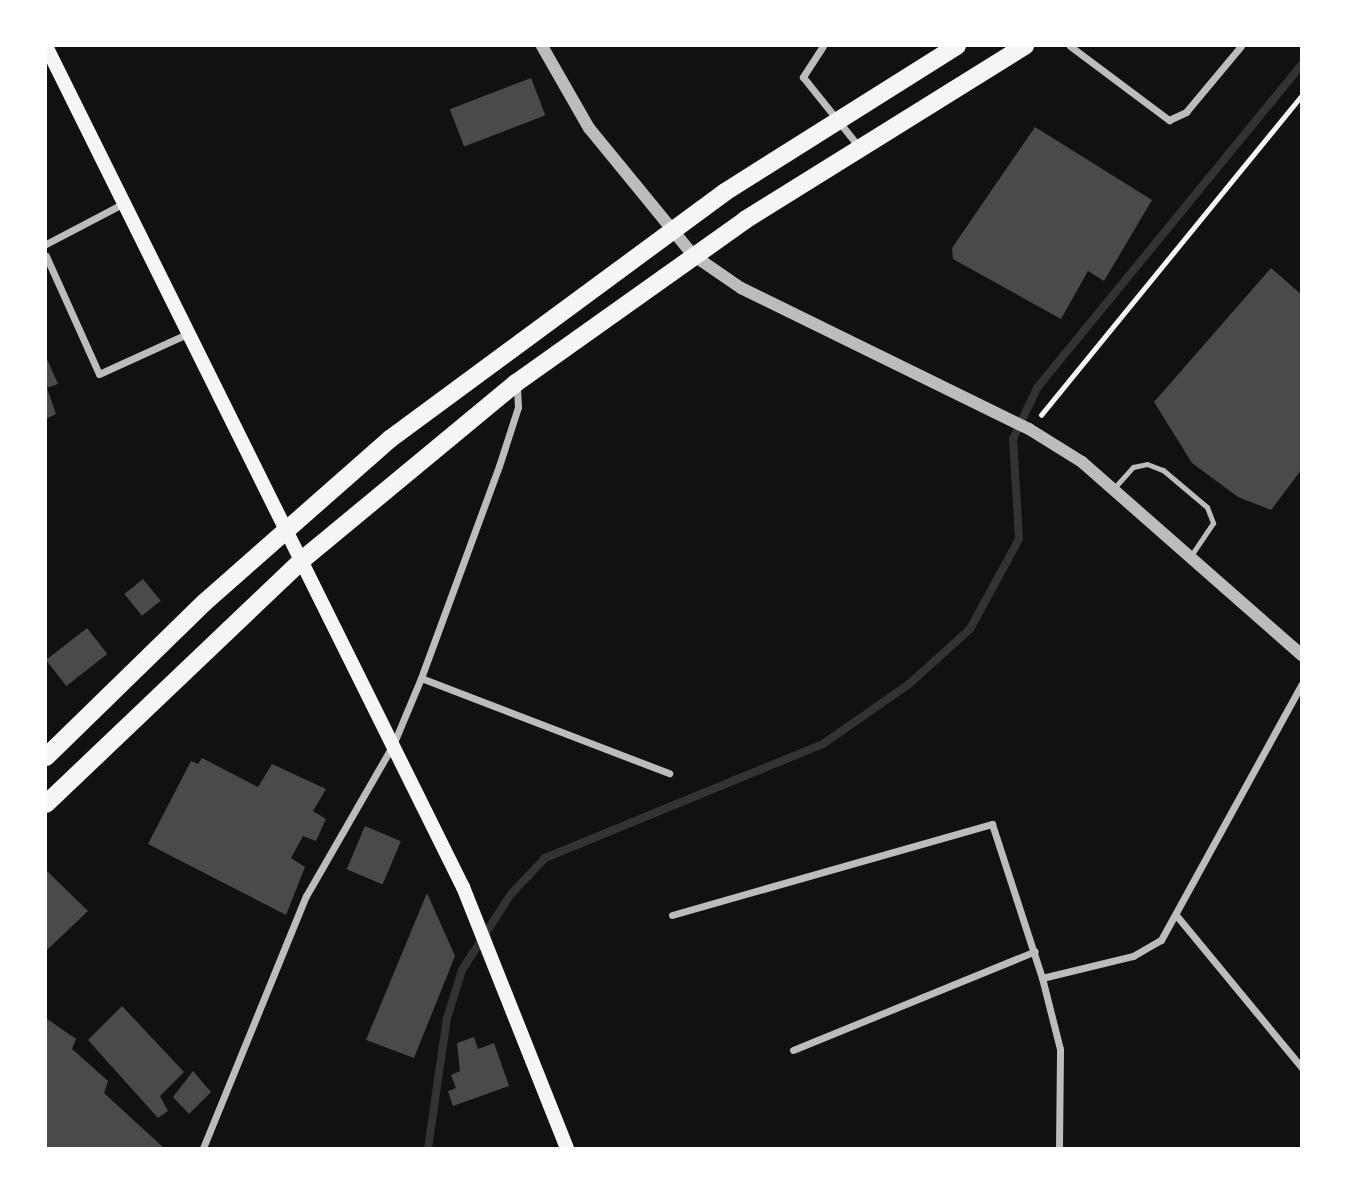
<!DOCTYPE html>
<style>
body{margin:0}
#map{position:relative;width:1347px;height:1194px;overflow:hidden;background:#111;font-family:Quicksand,sans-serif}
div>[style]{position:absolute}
.stream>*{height:8px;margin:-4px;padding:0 4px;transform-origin:4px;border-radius:4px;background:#333}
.building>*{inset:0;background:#4a4a4a;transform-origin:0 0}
.path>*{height:4.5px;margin:-2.25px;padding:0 2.25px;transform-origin:2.25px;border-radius:2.25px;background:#f5f5f5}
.service>*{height:5px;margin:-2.5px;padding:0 2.5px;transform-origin:2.5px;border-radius:2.5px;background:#bcbcbc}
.minor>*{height:7px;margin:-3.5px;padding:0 3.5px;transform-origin:3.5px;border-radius:3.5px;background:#bcbcbc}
.tertiary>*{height:12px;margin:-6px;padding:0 6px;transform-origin:6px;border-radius:6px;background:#bcbcbc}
.secondary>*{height:14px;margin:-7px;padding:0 7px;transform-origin:7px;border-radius:7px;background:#f5f5f5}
.trunk>*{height:18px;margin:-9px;padding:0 9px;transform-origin:9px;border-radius:9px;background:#f5f5f5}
span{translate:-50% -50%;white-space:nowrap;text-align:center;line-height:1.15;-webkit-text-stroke:5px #fff;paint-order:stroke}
.frame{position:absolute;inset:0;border:47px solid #fff;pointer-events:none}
</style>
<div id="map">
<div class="stream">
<i style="left:428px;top:1148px;width:131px;rotate:-81.7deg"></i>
<i style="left:447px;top:1018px;width:50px;rotate:-72.6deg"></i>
<i style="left:462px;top:970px;width:90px;rotate:-57.2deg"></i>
<i style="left:511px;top:894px;width:50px;rotate:-46.6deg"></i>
<i style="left:545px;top:858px;width:300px;rotate:-22.3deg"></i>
<i style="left:823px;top:744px;width:105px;rotate:-34.9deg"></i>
<i style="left:909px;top:684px;width:82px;rotate:-42deg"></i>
<i style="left:970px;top:629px;width:102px;rotate:-61.4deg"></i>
<i style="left:1019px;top:539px;width:100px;rotate:-93.4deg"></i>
<i style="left:1013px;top:439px;width:56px;rotate:-64.8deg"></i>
<i style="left:1037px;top:388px;width:419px;rotate:-50.7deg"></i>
</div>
<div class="building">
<i style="left:531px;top:78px;width:40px;height:87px;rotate:69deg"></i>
<i style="clip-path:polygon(1035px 127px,1152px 200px,1104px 281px,1088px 271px,1061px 319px,953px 259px,952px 248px)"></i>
<i style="clip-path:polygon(1271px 268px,1302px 295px,1302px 469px,1271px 510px,1238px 497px,1192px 463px,1154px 402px)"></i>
<i style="clip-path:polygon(46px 357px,58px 384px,47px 388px,56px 414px,46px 419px)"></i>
<i style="left:143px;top:579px;width:28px;height:24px;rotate:51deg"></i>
<i style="left:87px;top:628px;width:33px;height:52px;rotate:52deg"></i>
<i style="clip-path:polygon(202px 758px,258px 787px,272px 764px,326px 789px,313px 811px,326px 819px,316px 841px,303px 836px,291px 858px,305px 867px,286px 915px,148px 844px,191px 761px,198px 764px)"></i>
<i style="left:365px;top:826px;width:39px;height:47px;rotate:23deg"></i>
<i style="clip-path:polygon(46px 870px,88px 911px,46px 951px)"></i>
<i style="clip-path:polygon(427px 893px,455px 956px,414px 1058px,366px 1040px)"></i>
<i style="clip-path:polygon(122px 1006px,184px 1072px,160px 1096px,168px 1111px,158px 1118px,88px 1040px)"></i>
<i style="clip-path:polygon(46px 1018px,76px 1039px,72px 1049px,108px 1081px,104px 1093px,164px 1148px,46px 1148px)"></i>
<i style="clip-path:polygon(474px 1037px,478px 1049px,494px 1043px,509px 1086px,453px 1106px,448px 1091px,456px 1088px,451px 1075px,460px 1071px,457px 1043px)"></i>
<i style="clip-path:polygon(193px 1071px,211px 1092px,189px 1114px,173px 1097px)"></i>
</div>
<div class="path">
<i style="left:1041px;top:415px;width:413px;rotate:-50.8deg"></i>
</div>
<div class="service">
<i style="left:1115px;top:487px;width:27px;rotate:-48deg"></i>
<i style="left:1133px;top:467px;width:14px;rotate:-12deg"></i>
<i style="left:1147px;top:464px;width:17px;rotate:21deg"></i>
<i style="left:1163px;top:470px;width:57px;rotate:40.1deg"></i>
<i style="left:1207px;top:507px;width:17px;rotate:69deg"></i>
<i style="left:1213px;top:523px;width:40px;rotate:124deg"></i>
</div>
<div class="minor">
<i style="left:823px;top:46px;width:37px;rotate:123deg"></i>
<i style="left:803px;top:77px;width:90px;rotate:51.3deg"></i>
<i style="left:1070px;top:46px;width:124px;rotate:36.8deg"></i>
<i style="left:1169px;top:120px;width:19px;rotate:-25deg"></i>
<i style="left:1186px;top:112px;width:86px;rotate:-50.2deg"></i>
<i style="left:46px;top:244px;width:88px;rotate:-27.7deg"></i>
<i style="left:46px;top:256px;width:129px;rotate:65.8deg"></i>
<i style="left:99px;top:374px;width:99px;rotate:-24.5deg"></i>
<i style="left:421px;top:678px;width:266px;rotate:21deg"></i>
<i style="left:672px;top:915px;width:333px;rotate:-15.9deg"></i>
<i style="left:992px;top:824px;width:162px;rotate:72deg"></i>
<i style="left:1176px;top:915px;width:198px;rotate:50.5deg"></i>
<i style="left:793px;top:1050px;width:261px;rotate:-22.2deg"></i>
<i style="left:203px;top:1148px;width:272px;rotate:-67.8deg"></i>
<i style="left:306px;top:896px;width:174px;rotate:-60.1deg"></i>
<i style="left:393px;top:745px;width:73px;rotate:-67.3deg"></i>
<i style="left:421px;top:678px;width:226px;rotate:-69.8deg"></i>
<i style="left:499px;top:466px;width:62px;rotate:-72.1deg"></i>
<i style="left:518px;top:407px;width:21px;rotate:-93deg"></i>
<i style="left:1059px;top:1148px;width:99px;rotate:-89.4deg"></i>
<i style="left:1060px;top:1049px;width:73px;rotate:-104.2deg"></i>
<i style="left:1042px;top:978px;width:94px;rotate:-13.6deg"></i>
<i style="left:1133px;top:956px;width:32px;rotate:-30deg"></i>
<i style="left:1161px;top:940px;width:292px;rotate:-61.2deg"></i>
</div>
<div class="tertiary">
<i style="left:542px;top:46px;width:95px;rotate:60.2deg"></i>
<i style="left:589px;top:128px;width:164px;rotate:50.7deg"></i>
<i style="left:693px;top:255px;width:58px;rotate:34.5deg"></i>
<i style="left:741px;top:288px;width:321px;rotate:26.1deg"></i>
<i style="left:1029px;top:429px;width:62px;rotate:31.9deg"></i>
<i style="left:1082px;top:462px;width:293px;rotate:41.3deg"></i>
</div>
<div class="secondary">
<i style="left:46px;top:46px;width:939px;rotate:63.63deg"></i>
<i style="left:463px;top:887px;width:281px;rotate:68.3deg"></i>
</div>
<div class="trunk">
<i style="left:46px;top:757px;width:222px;rotate:-44.3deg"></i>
<i style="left:205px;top:602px;width:247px;rotate:-41.4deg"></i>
<i style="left:390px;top:439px;width:416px;rotate:-36.4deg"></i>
<i style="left:725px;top:192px;width:274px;rotate:-32.2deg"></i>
<i style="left:46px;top:804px;width:354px;rotate:-43.6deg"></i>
<i style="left:302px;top:560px;width:278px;rotate:-39.6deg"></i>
<i style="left:516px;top:383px;width:281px;rotate:-35.4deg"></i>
<i style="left:745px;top:220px;width:330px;rotate:-31.9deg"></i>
</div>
<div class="frame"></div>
</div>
